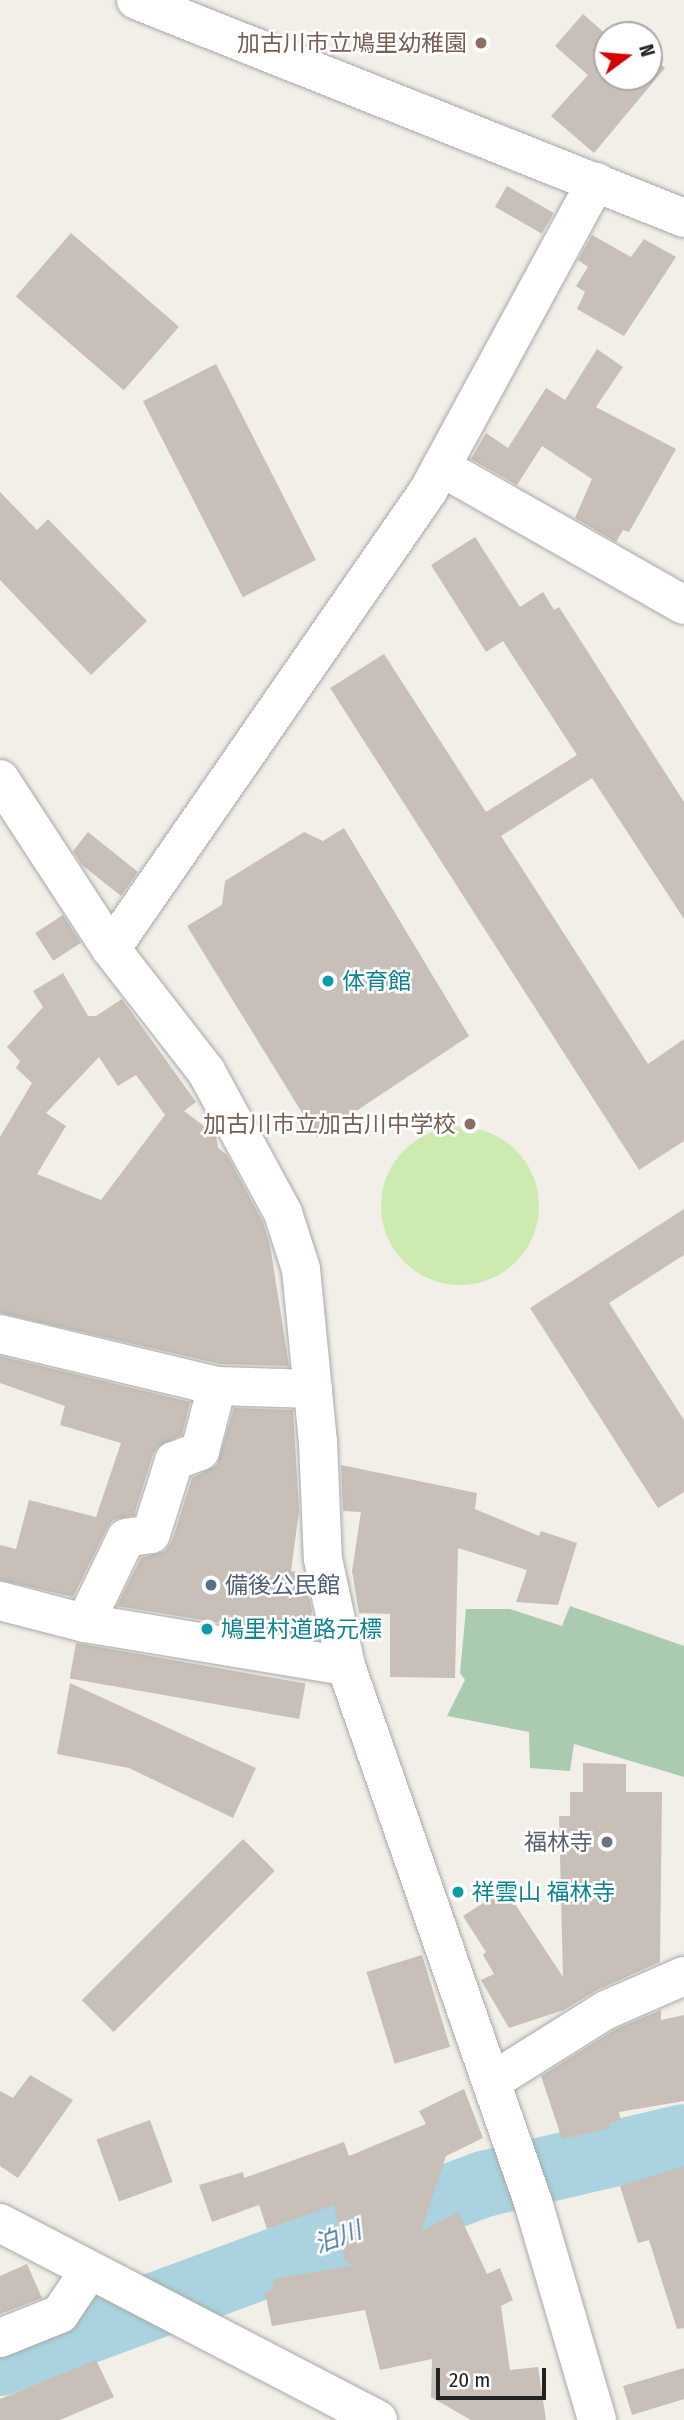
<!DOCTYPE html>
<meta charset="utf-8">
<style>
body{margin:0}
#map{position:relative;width:684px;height:2420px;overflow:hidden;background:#f2efe9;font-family:"Fira Sans Condensed","Noto Sans JP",sans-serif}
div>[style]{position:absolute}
.grass>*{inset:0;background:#cdebb0}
.round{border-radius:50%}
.cemetery>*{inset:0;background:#aacbaf}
.river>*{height:66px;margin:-33px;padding:0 33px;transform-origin:33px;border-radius:33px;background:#aad3df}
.building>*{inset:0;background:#c7bfb8;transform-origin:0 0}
.roads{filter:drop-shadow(0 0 2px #a9a9a9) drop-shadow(0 0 2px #a9a9a9)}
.minor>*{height:38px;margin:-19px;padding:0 19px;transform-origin:19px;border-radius:19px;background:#fff}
.dots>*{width:19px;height:19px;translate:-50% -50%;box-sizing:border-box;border:4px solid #fff;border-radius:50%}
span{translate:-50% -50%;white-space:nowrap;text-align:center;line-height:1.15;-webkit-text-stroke:5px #fff;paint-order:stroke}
.education-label{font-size:23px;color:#785e54}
.right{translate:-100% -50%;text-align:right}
.culture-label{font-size:23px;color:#0d838f}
.left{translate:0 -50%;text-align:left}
.service-label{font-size:23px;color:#4e5e75}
.worship-label{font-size:23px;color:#5b616d}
.water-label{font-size:24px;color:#4a7aab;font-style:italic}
.north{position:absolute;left:593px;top:21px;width:70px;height:70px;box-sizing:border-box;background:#fff;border:2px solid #a7a7a7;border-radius:50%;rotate:74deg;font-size:19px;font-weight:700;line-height:28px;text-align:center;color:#222}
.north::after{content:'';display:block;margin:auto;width:24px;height:32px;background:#d40000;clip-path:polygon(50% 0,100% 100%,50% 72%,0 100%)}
.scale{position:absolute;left:436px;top:2368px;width:110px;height:32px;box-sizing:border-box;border:4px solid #222;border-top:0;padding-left:9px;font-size:21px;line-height:24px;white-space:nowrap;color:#222;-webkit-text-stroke:5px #fff;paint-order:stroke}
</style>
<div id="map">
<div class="grass">
<i class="round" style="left:381px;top:1127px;width:158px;height:158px"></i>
</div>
<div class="cemetery">
<i style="clip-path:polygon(570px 1606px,684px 1646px,684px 1777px,574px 1744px,570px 1771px,530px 1768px,529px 1732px,447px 1716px,465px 1680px,460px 1673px,466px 1609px,510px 1609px,562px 1626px)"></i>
</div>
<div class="river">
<i style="left:0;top:2363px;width:516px;rotate:-20.3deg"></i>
<i style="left:484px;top:2184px;width:205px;rotate:-13.2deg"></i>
</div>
<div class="building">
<i style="clip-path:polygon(583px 14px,607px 35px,607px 77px,649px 77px,649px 53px,665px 68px,594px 153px,551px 116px,588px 75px,555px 46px)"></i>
<i style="left:507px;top:186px;width:54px;height:24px;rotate:30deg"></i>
<i style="left:71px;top:233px;width:143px;height:84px;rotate:41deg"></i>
<i style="clip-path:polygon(592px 235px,631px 257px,644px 239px,676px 257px,624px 336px,577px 309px,585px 292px,576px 286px,588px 267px,578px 260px)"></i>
<i style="clip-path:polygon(597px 349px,623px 367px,596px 407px,676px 449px,629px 532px,623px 530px,616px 542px,575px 518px,592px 479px,542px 446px,517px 485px,471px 459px,486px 433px,508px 448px,546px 388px,565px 400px)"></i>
<i style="left:216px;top:364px;width:220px;height:82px;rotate:63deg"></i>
<i style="clip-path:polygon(0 492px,37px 530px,48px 519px,147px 621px,91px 675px,0 580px)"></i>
<i style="clip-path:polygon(475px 537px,520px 607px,543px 592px,554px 610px,559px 607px,684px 802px,684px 919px,592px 778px,501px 836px,648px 1064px,684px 1039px,684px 1141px,639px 1170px,330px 688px,384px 654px,486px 812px,577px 755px,503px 641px,486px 652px,431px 565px)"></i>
<i style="clip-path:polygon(344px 828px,469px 1036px,317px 1137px,187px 926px,222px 905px,225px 881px,304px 832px,323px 841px)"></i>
<i style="clip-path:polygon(88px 832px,138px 872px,121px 896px,82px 865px,73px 851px)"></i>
<i style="left:63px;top:915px;width:33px;height:33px;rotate:57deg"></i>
<i style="clip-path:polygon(evenodd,63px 973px,88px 1016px,96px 1016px,122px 999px,196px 1102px,184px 1111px,216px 1135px,218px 1148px,227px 1155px,263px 1222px,270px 1245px,289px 1366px,220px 1364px,0 1313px,0 1137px,32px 1083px,16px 1068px,20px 1061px,7px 1047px,43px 1007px,33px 991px,63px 973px,99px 1057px,118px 1086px,136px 1075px,165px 1115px,101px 1200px,37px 1174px,66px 1126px,46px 1113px,99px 1057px)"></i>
<i style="clip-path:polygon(684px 1209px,684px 1255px,609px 1303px,684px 1420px,684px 1492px,658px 1508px,530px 1308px)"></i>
<i style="clip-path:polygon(0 1356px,190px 1402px,182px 1435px,159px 1446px,153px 1454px,134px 1515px,113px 1520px,107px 1528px,73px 1597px,0 1580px,0 1545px,16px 1549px,29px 1500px,96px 1517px,121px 1443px,60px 1425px,65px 1406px,0 1383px)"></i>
<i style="clip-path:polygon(234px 1408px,293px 1410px,299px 1511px,291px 1571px,304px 1573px,312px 1611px,307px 1637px,117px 1606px,141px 1558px,165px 1551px,172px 1541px,192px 1478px,217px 1465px)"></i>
<i style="clip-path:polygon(341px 1465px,477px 1493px,475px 1509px,539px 1536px,541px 1531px,577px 1543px,558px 1605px,516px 1602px,527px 1570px,458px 1548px,455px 1678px,390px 1677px,390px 1614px,359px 1613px,352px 1571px,361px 1512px,343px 1511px)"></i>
<i style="left:76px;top:1643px;width:233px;height:36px;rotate:10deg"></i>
<i style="clip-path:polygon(70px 1683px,256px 1768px,233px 1818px,129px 1768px,57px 1754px)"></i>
<i style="clip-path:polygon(583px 1763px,626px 1764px,626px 1792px,662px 1792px,660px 1962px,597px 1990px,564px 2010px,509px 2028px,481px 1980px,494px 1974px,483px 1955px,486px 1952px,463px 1916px,505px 1889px,563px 1977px,559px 1816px,570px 1816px,570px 1792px,583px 1792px)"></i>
<i style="left:243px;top:1839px;width:45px;height:228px;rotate:45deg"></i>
<i style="left:422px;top:1955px;width:96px;height:58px;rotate:73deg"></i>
<i style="clip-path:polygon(661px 2010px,661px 2020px,684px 2015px,684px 2101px,619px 2112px,621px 2120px,609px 2124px,610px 2128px,562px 2139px,541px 2076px,616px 2029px)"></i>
<i style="clip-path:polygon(30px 2075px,73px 2100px,18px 2178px,0 2166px,0 2091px,13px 2098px)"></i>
<i style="clip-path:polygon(464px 2089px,483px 2138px,446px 2156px,421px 2231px,458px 2212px,487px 2274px,500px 2268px,513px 2300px,501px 2306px,510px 2370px,538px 2367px,546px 2420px,471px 2420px,431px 2397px,432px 2359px,380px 2370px,365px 2310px,272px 2326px,265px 2293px,273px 2289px,274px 2279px,355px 2265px,345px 2261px,334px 2205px,267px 2229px,259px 2205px,212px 2222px,199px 2185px,243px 2172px,244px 2178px,344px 2142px,349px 2156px,426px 2124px,419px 2111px)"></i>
<i style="left:150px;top:2120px;width:66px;height:57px;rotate:70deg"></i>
<i style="clip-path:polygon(684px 2166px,684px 2328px,677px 2329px,649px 2240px,638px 2243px,620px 2186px)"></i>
<i style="clip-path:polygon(27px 2264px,42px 2298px,0 2314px,0 2276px)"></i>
<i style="clip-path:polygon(96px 2360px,114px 2397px,60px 2420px,0 2420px,0 2399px)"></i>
<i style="clip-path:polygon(684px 2368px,684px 2399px,632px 2415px,623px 2386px)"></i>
</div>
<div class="roads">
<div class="minor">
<i style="left:136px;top:0;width:590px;rotate:21.69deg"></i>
<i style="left:441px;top:467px;width:279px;rotate:29.6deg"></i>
<i style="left:0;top:779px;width:203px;rotate:56.9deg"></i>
<i style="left:111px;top:949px;width:155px;rotate:52.1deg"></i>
<i style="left:206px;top:1071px;width:162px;rotate:61.5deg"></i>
<i style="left:283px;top:1213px;width:59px;rotate:72.2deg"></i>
<i style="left:301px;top:1269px;width:174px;rotate:84.4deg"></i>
<i style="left:318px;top:1442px;width:117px;rotate:87.6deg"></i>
<i style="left:323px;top:1559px;width:109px;rotate:77.9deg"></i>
<i style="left:346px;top:1666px;width:568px;rotate:70.77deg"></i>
<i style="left:533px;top:2202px;width:227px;rotate:73.6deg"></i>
<i style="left:111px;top:949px;width:557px;rotate:-55.31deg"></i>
<i style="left:428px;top:491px;width:352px;rotate:-61.5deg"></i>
<i style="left:0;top:1334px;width:223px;rotate:13.5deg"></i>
<i style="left:217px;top:1386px;width:96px;rotate:1.8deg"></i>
<i style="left:0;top:1601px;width:88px;rotate:14.5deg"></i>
<i style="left:85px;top:1623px;width:265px;rotate:9.4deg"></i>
<i style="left:85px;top:1623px;width:94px;rotate:-64.2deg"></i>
<i style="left:126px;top:1538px;width:25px;rotate:-9deg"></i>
<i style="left:151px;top:1534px;width:77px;rotate:-72.5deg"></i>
<i style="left:174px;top:1461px;width:28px;rotate:-21deg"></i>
<i style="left:200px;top:1451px;width:67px;rotate:-75.3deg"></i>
<i style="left:491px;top:2082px;width:136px;rotate:-32.1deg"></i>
<i style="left:606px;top:2010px;width:85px;rotate:-23.6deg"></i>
<i style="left:0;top:2223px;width:426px;rotate:27.5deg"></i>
<i style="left:0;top:2338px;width:65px;rotate:-21.8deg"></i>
<i style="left:60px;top:2314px;width:52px;rotate:-56deg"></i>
</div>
</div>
<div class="dots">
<i style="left:481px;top:43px;background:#8d6e63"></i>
<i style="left:328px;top:981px;background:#0f9aa8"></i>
<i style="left:470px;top:1124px;background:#8d6e63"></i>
<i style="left:211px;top:1585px;background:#5c6f8a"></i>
<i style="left:207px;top:1629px;background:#0f9aa8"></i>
<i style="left:607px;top:1842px;background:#6b7280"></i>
<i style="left:458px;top:1892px;background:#0f9aa8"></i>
</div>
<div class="education-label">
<span class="right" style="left:467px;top:43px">加古川市立鳩里幼稚園</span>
<span class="right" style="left:456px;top:1124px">加古川市立加古川中学校</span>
</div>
<div class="culture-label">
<span class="left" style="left:342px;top:981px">体育館</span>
<span class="left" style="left:221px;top:1629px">鳩里村道路元標</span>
<span class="left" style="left:472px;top:1892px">祥雲山 福林寺</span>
</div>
<div class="service-label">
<span class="left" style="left:225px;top:1585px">備後公民館</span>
</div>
<div class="worship-label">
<span class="right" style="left:593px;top:1842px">福林寺</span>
</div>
<div class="water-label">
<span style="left:338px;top:2238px;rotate:-20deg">泊川</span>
</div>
<div class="north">N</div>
<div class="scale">20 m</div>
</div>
